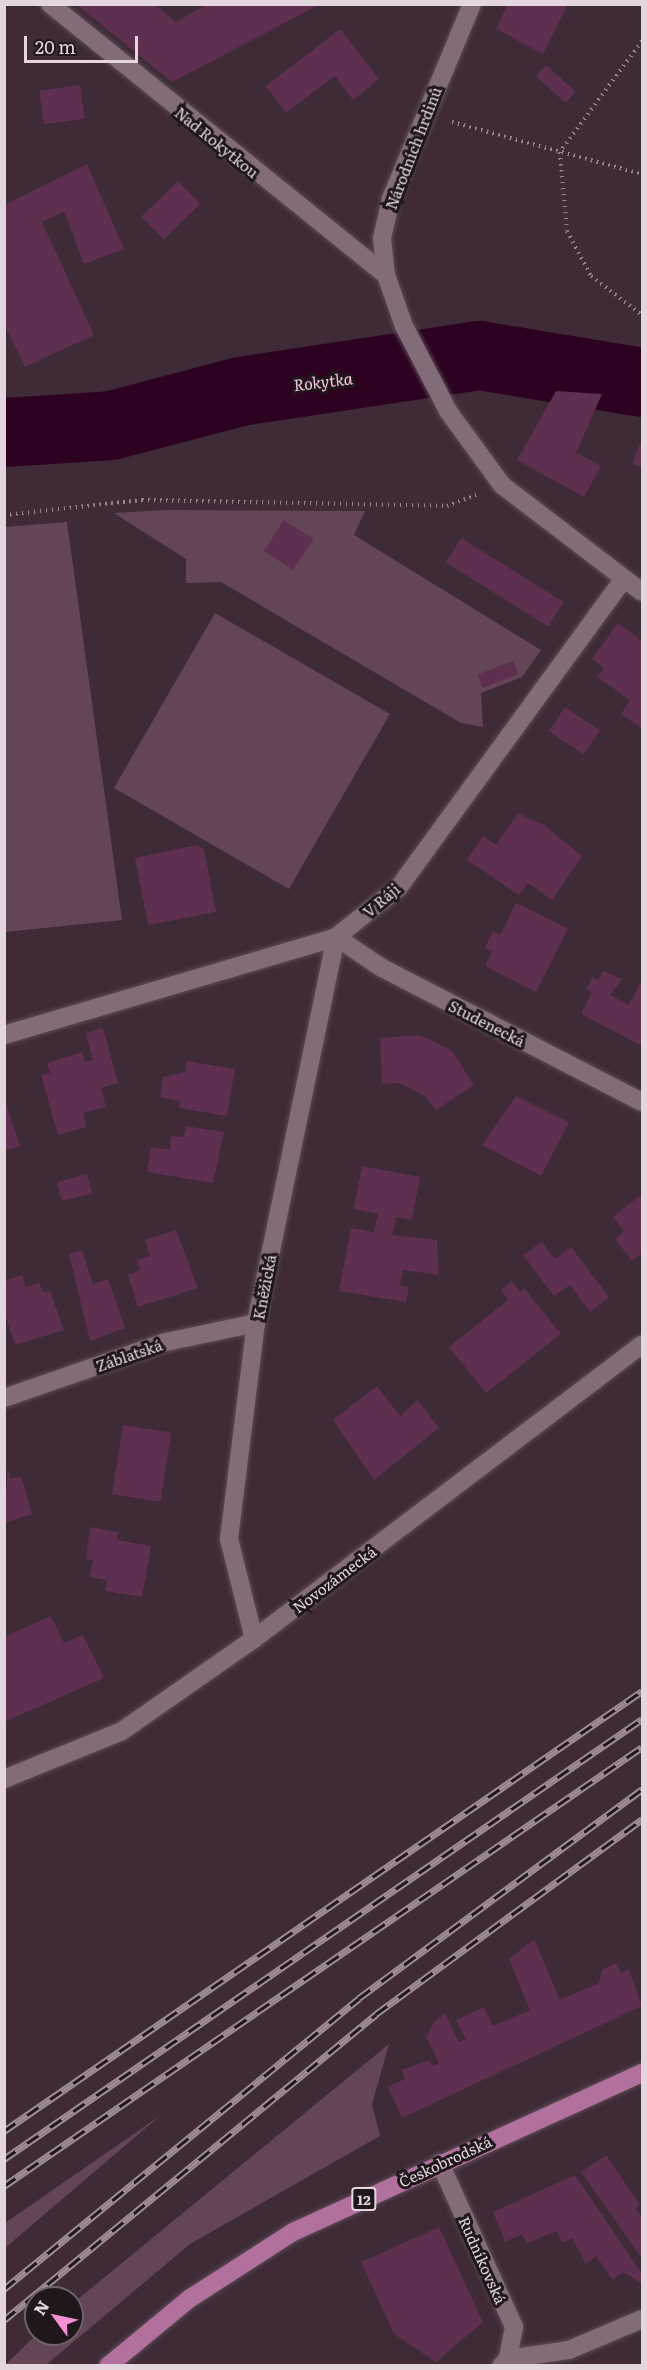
<!DOCTYPE html>
<meta charset="utf-8">
<style>
body{margin:0}
#map{position:relative;width:647px;height:2370px;overflow:hidden;background:#3e2b37;font-family:Literata,serif}
div>[style]{position:absolute}
.green>*{inset:0;background:#634557;transform-origin:0 0}
.river>*{height:69px;margin:-34.5px;padding:0 34.5px;transform-origin:34.5px;border-radius:34.5px;background:#2c0220}
.building>*{inset:0;background:#5e2f4e;transform-origin:0 0}
.path>*{height:4px;margin-top:-2px;transform-origin:0;background:repeating-linear-gradient(90deg,#94858e 0 1.5px,transparent 0 6px)}
.roads{filter:drop-shadow(0 0 2px #5a4a54) drop-shadow(0 0 2px #5a4a54)}
.minor>*{height:18px;margin:-9px;padding:0 9px;transform-origin:9px;border-radius:9px;background:#836c7a}
.major>*{height:18px;margin:-9px;padding:0 9px;transform-origin:9px;border-radius:9px;background:#b2709c}
.rail>*{height:7px;margin-top:-3.5px;transform-origin:0;background:repeating-linear-gradient(90deg,#20171c 0 14px,#9c8c96 0 28px);box-sizing:border-box;border-block:2px solid #9c8c96}
span{translate:-50% -50%;white-space:nowrap;text-align:center;line-height:1.15;-webkit-text-stroke:6px #20171c;paint-order:stroke}
.shield-label span{padding:2px 4px;background:#20171c;border:2px solid;border-radius:4px;-webkit-text-stroke-width:0}
.shield-label{font-size:14px;color:#e3d6de;font-weight:700}
.street-label{font-size:15px;color:#e3d6de}
.water-label{font-size:16px;color:#facae7;font-style:italic}
.frame{position:absolute;inset:0;border:6px solid #e3d6de;pointer-events:none}
.north{position:absolute;left:24px;top:2286px;width:60px;height:60px;box-sizing:border-box;background:#20171c;border:2px solid #6e636a;border-radius:50%;rotate:303deg;font-size:16px;font-weight:700;line-height:24px;text-align:center;color:#e3d6de}
.north::after{content:'';display:block;margin:auto;width:21px;height:27px;background:#f591d2;clip-path:polygon(50% 0,100% 100%,50% 72%,0 100%)}
.scale{position:absolute;left:24px;top:36px;width:114px;height:27px;box-sizing:border-box;border:3px solid #e3d6de;border-top:0;padding-left:8px;font-size:18px;line-height:21px;white-space:nowrap;color:#e3d6de;-webkit-text-stroke:4px #20171c;paint-order:stroke}
</style>
<div id="map">
<div class="green">
<i style="clip-path:polygon(167px 510px,365px 511px,354px 535px,541px 650px,522px 677px,481px 693px,483px 727px,461px 723px,221px 582px,186px 583px,186px 559px,114px 513px)"></i>
<i style="clip-path:polygon(67px 522px,122px 920px,5px 932px,5px 527px)"></i>
<i style="left:215px;top:613px;width:202px;height:202px;rotate:30deg"></i>
<i style="clip-path:polygon(389px 2044px,372px 2104px,380px 2136px,190px 2244px,46px 2365px,5px 2365px,37px 2334px,72px 2334px,72px 2304px)"></i>
<i style="clip-path:polygon(161px 2115px,5px 2248px,5px 2223px)"></i>
</div>
<div class="river">
<i style="left:4px;top:432px;width:107px;rotate:-3.7deg"></i>
<i style="left:111px;top:425px;width:133px;rotate:-14.8deg"></i>
<i style="left:240px;top:391px;width:242px;rotate:-8.6deg"></i>
<i style="left:479px;top:355px;width:165px;rotate:9.4deg"></i>
</div>
<div class="building">
<i style="clip-path:polygon(207px 4px,317px 6px,172px 82px,77px 5px,155px 5px,176px 22px)"></i>
<i style="clip-path:polygon(508px 4px,568px 4px,543px 54px,496px 29px)"></i>
<i style="clip-path:polygon(340px 29px,379px 79px,353px 100px,335px 76px,286px 113px,266px 86px)"></i>
<i style="left:546px;top:65px;width:40px;height:15px;rotate:42deg"></i>
<i style="left:80px;top:85px;width:34px;height:41px;rotate:82deg"></i>
<i style="clip-path:polygon(87px 164px,124px 249px,84px 264px,64px 211px,42px 222px,94px 335px,25px 367px,4px 324px,4px 205px)"></i>
<i style="left:178px;top:181px;width:32px;height:51px;rotate:46deg"></i>
<i style="clip-path:polygon(556px 391px,602px 394px,576px 453px,601px 466px,584px 497px,517px 460px)"></i>
<i style="clip-path:polygon(642px 439px,642px 468px,632px 463px)"></i>
<i style="left:284px;top:520px;width:35px;height:37px;rotate:33deg"></i>
<i style="left:461px;top:538px;width:121px;height:29px;rotate:32deg"></i>
<i style="clip-path:polygon(618px 623px,642px 641px,641px 728px,621px 714px,630px 700px,597px 677px,604px 668px,592px 659px)"></i>
<i style="left:513px;top:661px;width:14px;height:38px;rotate:69deg"></i>
<i style="left:565px;top:707px;width:42px;height:29px;rotate:34deg"></i>
<i style="clip-path:polygon(518px 813px,544px 825px,582px 856px,552px 900px,528px 883px,519px 895px,467px 860px,483px 836px,496px 845px)"></i>
<i style="clip-path:polygon(197px 845px,204px 849px,216px 912px,148px 925px,135px 858px)"></i>
<i style="clip-path:polygon(516px 903px,568px 929px,536px 992px,485px 966px,492px 951px,485px 948px,493px 931px,500px 935px)"></i>
<i style="clip-path:polygon(603px 971px,622px 979px,610px 995px,629px 1005px,642px 979px,642px 1046px,581px 1014px,592px 992px,586px 989px,592px 977px,598px 980px)"></i>
<i style="clip-path:polygon(103px 1028px,118px 1083px,101px 1088px,106px 1107px,83px 1113px,86px 1127px,58px 1135px,41px 1075px,50px 1073px,47px 1063px,82px 1052px,85px 1062px,93px 1060px,86px 1033px)"></i>
<i style="clip-path:polygon(420px 1035px,452px 1051px,474px 1085px,436px 1110px,425px 1096px,400px 1083px,382px 1084px,380px 1038px)"></i>
<i style="clip-path:polygon(186px 1061px,235px 1069px,227px 1116px,179px 1108px,180px 1101px,160px 1097px,163px 1077px,185px 1072px)"></i>
<i style="clip-path:polygon(516px 1096px,569px 1122px,541px 1176px,482px 1145px)"></i>
<i style="clip-path:polygon(4px 1097px,20px 1146px,4px 1151px)"></i>
<i style="clip-path:polygon(186px 1126px,224px 1132px,213px 1183px,147px 1172px,151px 1147px,170px 1150px,171px 1136px,184px 1137px)"></i>
<i style="clip-path:polygon(362px 1166px,420px 1177px,412px 1220px,396px 1217px,392px 1235px,437px 1240px,439px 1275px,403px 1270px,400px 1285px,409px 1287px,406px 1302px,339px 1291px,351px 1228px,374px 1232px,378px 1214px,354px 1209px)"></i>
<i style="left:87px;top:1174px;width:20px;height:31px;rotate:75deg"></i>
<i style="clip-path:polygon(642px 1194px,642px 1253px,632px 1261px,615px 1239px,624px 1231px,613px 1217px)"></i>
<i style="clip-path:polygon(176px 1230px,198px 1288px,138px 1307px,128px 1275px,140px 1270px,137px 1260px,150px 1256px,145px 1240px)"></i>
<i style="clip-path:polygon(542px 1242px,555px 1259px,571px 1247px,609px 1297px,590px 1312px,570px 1285px,554px 1296px,523px 1255px)"></i>
<i style="clip-path:polygon(82px 1250px,93px 1284px,108px 1279px,125px 1328px,90px 1341px,69px 1254px)"></i>
<i style="clip-path:polygon(22px 1275px,26px 1287px,39px 1283px,44px 1293px,50px 1291px,64px 1330px,15px 1345px,4px 1311px,4px 1281px)"></i>
<i style="clip-path:polygon(512px 1281px,520px 1292px,524px 1288px,561px 1334px,486px 1393px,449px 1347px,508px 1300px,501px 1290px)"></i>
<i style="clip-path:polygon(377px 1386px,400px 1416px,418px 1400px,439px 1428px,374px 1480px,333px 1420px)"></i>
<i style="left:123px;top:1425px;width:49px;height:70px;rotate:9deg"></i>
<i style="clip-path:polygon(8px 1469px,11px 1479px,21px 1476px,32px 1514px,4px 1523px)"></i>
<i style="clip-path:polygon(90px 1527px,118px 1532px,117px 1540px,151px 1546px,142px 1597px,105px 1591px,107px 1580px,90px 1577px,93px 1560px,86px 1559px)"></i>
<i style="clip-path:polygon(51px 1616px,64px 1643px,83px 1635px,104px 1678px,4px 1722px,4px 1637px)"></i>
<i style="clip-path:polygon(534px 1939px,560px 2000px,599px 1983px,602px 1970px,616px 1963px,621px 1973px,629px 1970px,642px 2006px,402px 2118px,388px 2087px,405px 2079px,401px 2070px,430px 2060px,432px 2066px,439px 2063px,426px 2037px,433px 2023px,445px 2013px,459px 2042px,466px 2039px,456px 2020px,484px 2007px,493px 2026px,530px 2010px,509px 1959px)"></i>
<i style="clip-path:polygon(606px 2155px,640px 2205px,636px 2208px,642px 2218px,641px 2257px,581px 2172px)"></i>
<i style="clip-path:polygon(575px 2175px,642px 2274px,642px 2284px,623px 2272px,613px 2280px,596px 2256px,586px 2264px,572px 2238px,562px 2243px,557px 2231px,527px 2243px,522px 2234px,505px 2242px,493px 2212px)"></i>
<i style="clip-path:polygon(439px 2227px,483px 2322px,436px 2362px,394px 2334px,361px 2262px)"></i>
</div>
<div class="path">
<i style="left:642px;top:41px;width:138px;rotate:126.5deg"></i>
<i style="left:560px;top:152px;width:79px;rotate:84.9deg"></i>
<i style="left:567px;top:231px;width:51px;rotate:61.9deg"></i>
<i style="left:591px;top:276px;width:64px;rotate:37.4deg"></i>
<i style="left:452px;top:122px;width:197px;rotate:15.3deg"></i>
<i style="left:4px;top:515px;width:139px;rotate:-6.2deg"></i>
<i style="left:142px;top:500px;width:305px;rotate:1.1deg"></i>
<i style="left:447px;top:506px;width:31px;rotate:-21deg"></i>
</div>
<div class="roads">
<div class="minor">
<i style="left:50px;top:4px;width:432px;rotate:38.9deg"></i>
<i style="left:472px;top:4px;width:211px;rotate:112.6deg"></i>
<i style="left:391px;top:199px;width:40px;rotate:103deg"></i>
<i style="left:382px;top:238px;width:37px;rotate:84deg"></i>
<i style="left:386px;top:275px;width:54px;rotate:70.6deg"></i>
<i style="left:404px;top:326px;width:96px;rotate:62.6deg"></i>
<i style="left:448px;top:411px;width:92px;rotate:53.9deg"></i>
<i style="left:502px;top:485px;width:176px;rotate:37.4deg"></i>
<i style="left:336px;top:937px;width:55px;rotate:34deg"></i>
<i style="left:382px;top:968px;width:292px;rotate:27.3deg"></i>
<i style="left:4px;top:1035px;width:346px;rotate:-16.4deg"></i>
<i style="left:336px;top:937px;width:80px;rotate:-38.4deg"></i>
<i style="left:399px;top:887px;width:381px;rotate:-53.9deg"></i>
<i style="left:4px;top:1398px;width:171px;rotate:-19.1deg"></i>
<i style="left:166px;top:1342px;width:92px;rotate:-11.9deg"></i>
<i style="left:254px;top:1639px;width:103px;rotate:-104deg"></i>
<i style="left:229px;top:1539px;width:218px;rotate:-82.9deg"></i>
<i style="left:256px;top:1323px;width:394px;rotate:-78.3deg"></i>
<i style="left:4px;top:1779px;width:127px;rotate:-22.1deg"></i>
<i style="left:122px;top:1731px;width:161px;rotate:-34.9deg"></i>
<i style="left:254px;top:1639px;width:487px;rotate:-37.2deg"></i>
<i style="left:440px;top:2163px;width:180px;rotate:65.7deg"></i>
<i style="left:514px;top:2327px;width:33px;rotate:101deg"></i>
<i style="left:501px;top:2366px;width:10px;rotate:-45deg"></i>
<i style="left:508px;top:2359px;width:62px;rotate:-8.4deg"></i>
<i style="left:569px;top:2350px;width:79px;rotate:-23deg"></i>
</div>
<div class="major">
<i style="left:108px;top:2366px;width:105px;rotate:-39.6deg"></i>
<i style="left:189px;top:2299px;width:124px;rotate:-32.8deg"></i>
<i style="left:293px;top:2232px;width:384px;rotate:-24.5deg"></i>
</div>
</div>
<div class="rail">
<i style="left:4px;top:2131px;width:775px;rotate:-34.59deg"></i>
<i style="left:4px;top:2159px;width:775px;rotate:-34.59deg"></i>
<i style="left:4px;top:2186px;width:774px;rotate:-34.53deg"></i>
<i style="left:4px;top:2289px;width:459px;rotate:-39.3deg"></i>
<i style="left:359px;top:1998px;width:352px;rotate:-36.4deg"></i>
<i style="left:4px;top:2320px;width:482px;rotate:-39.4deg"></i>
<i style="left:376px;top:2014px;width:330px;rotate:-36.2deg"></i>
</div>
<div class="shield-label">
<span style="left:364px;top:2199px">12</span>
</div>
<div class="street-label">
<span style="left:217px;top:142px;rotate:39deg">Nad Rokytkou</span>
<span style="left:413px;top:148px;rotate:-69deg">Národních hrdinů</span>
<span style="left:381px;top:900px;rotate:-40deg">V Ráji</span>
<span style="left:487px;top:1023px;rotate:27deg">Studenecká</span>
<span style="left:264px;top:1287px;rotate:-79deg">Kněžická</span>
<span style="left:129px;top:1355px;rotate:-19deg">Záblatská</span>
<span style="left:334px;top:1579px;rotate:-37deg">Novozámecká</span>
<span style="left:445px;top:2161px;rotate:-25deg">Českobrodská</span>
<span style="left:483px;top:2260px;rotate:66deg">Rudníkovská</span>
</div>
<div class="water-label">
<span style="left:323px;top:381px;rotate:-7deg">Rokytka</span>
</div>
<div class="frame"></div>
<div class="north">N</div>
<div class="scale">20 m</div>
</div>
